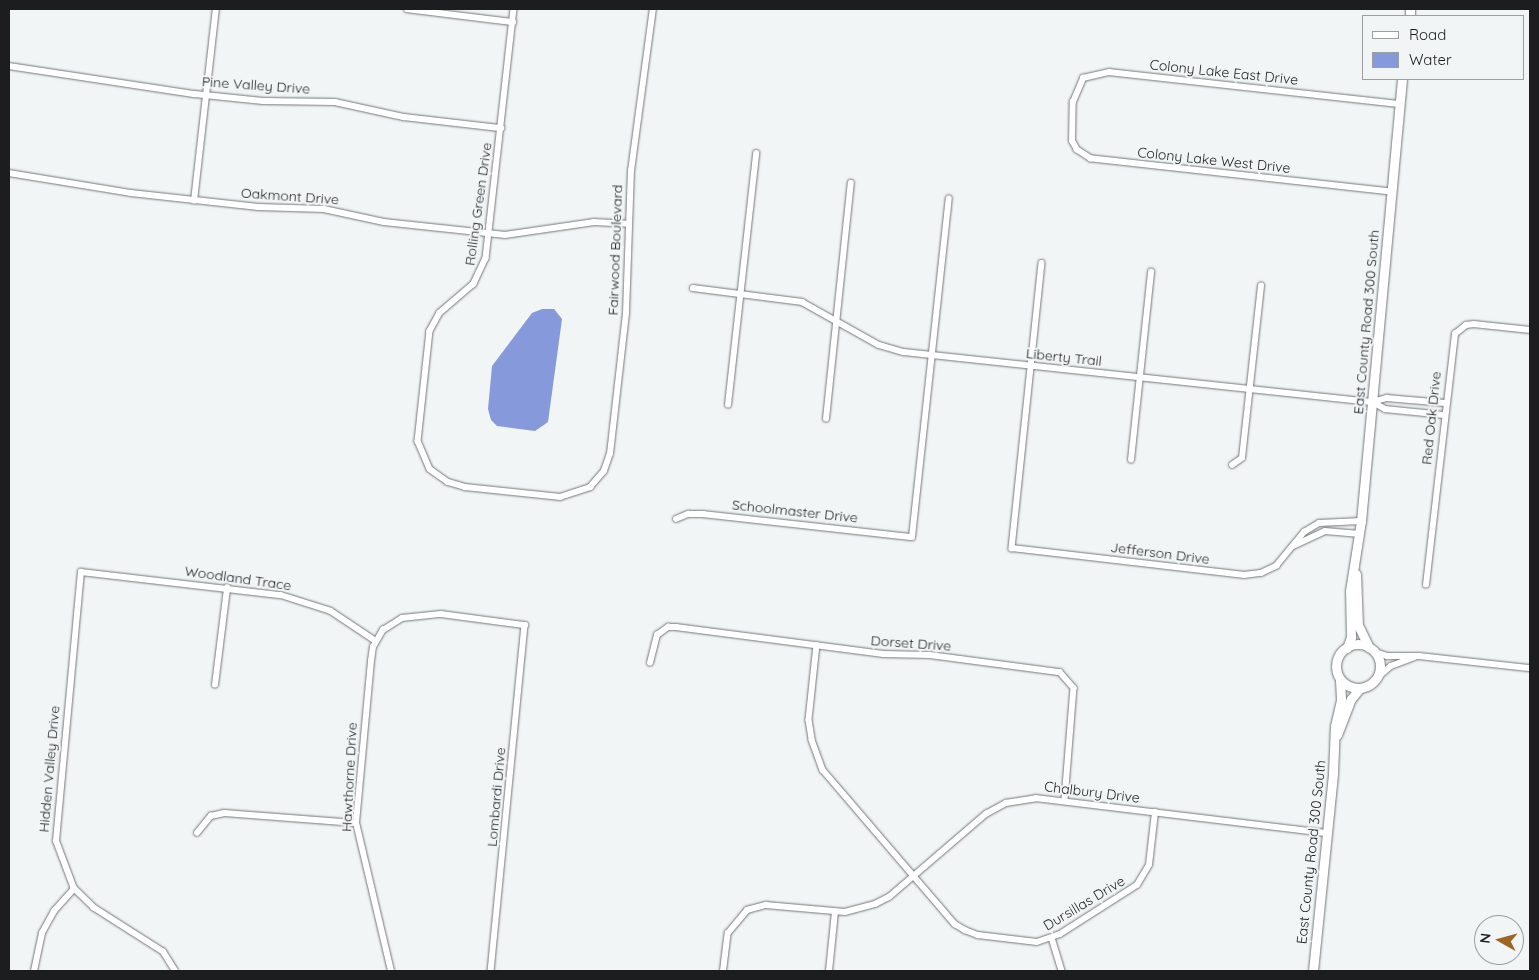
<!DOCTYPE html>
<style>
body{margin:0}
#map{position:relative;width:1539px;height:980px;overflow:hidden;background:#f1f5f6;font-family:Quicksand,sans-serif}
div>[style]{position:absolute}
.water>*{inset:0;background:#8699db}
.roads{filter:drop-shadow(0 0 1px #737677) drop-shadow(0 0 1px #737677)}
.street>*{height:5.5px;margin:-2.75px;padding:0 2.75px;transform-origin:2.75px;border-radius:2.75px;background:#fff}
.secondary>*{height:9px;margin:-4.5px;padding:0 4.5px;transform-origin:4.5px;border-radius:4.5px;background:#fff}
.secondary>.ring{margin:-4.5px;padding:0;box-sizing:content-box;background:none;border:9px solid #fff;border-radius:50%}
span{translate:-50% -50%;white-space:nowrap;text-align:center;line-height:1.15;-webkit-text-stroke:4px #f1f5f6;paint-order:stroke}
.street-label{font-size:14px;color:#1c1d1e}
.frame{position:absolute;inset:0;border:10px solid #1c1d1e;pointer-events:none}
.legend{position:absolute;left:1362px;top:15px;width:162px;height:65px;box-sizing:border-box;background:#f1f5f6;border:1px solid #9c9fa0;margin:0;padding:6px 9px;list-style:none;font-size:15px;color:#1c1d1e}
.legend li{display:flex;align-items:center;gap:10px;height:25px}
.legend b{width:25px;border:1px solid #9c9fa0}
.north{position:absolute;left:1474px;top:915px;width:50px;height:50px;box-sizing:border-box;background:#f1f5f6;border:1px solid #9c9fa0;border-radius:50%;rotate:277deg;font-size:14px;font-weight:700;line-height:20px;text-align:center;color:#1c1d1e}
.north::after{content:'';display:block;margin:auto;width:18px;height:22px;background:#9f6524;clip-path:polygon(50% 0,100% 100%,50% 72%,0 100%)}
</style>
<div id="map">
<div class="water">
<i style="clip-path:polygon(542px 309px,554px 309px,562px 319px,548px 422px,535px 431px,497px 426px,491px 420px,488px 409px,492px 366px,532px 313px)"></i>
</div>
<div class="roads">
<div class="street">
<i style="left:407px;top:9px;width:107px;rotate:7deg"></i>
<i style="left:514px;top:9px;width:251px;rotate:96.4deg"></i>
<i style="left:486px;top:258px;width:29px;rotate:115deg"></i>
<i style="left:474px;top:284px;width:45px;rotate:139.5deg"></i>
<i style="left:440px;top:313px;width:21px;rotate:119deg"></i>
<i style="left:430px;top:331px;width:111px;rotate:96.2deg"></i>
<i style="left:418px;top:441px;width:30px;rotate:67deg"></i>
<i style="left:430px;top:469px;width:22px;rotate:36deg"></i>
<i style="left:448px;top:482px;width:18px;rotate:16deg"></i>
<i style="left:465px;top:487px;width:96px;rotate:6deg"></i>
<i style="left:560px;top:497px;width:32px;rotate:-18deg"></i>
<i style="left:590px;top:487px;width:21px;rotate:-49deg"></i>
<i style="left:604px;top:471px;width:18px;rotate:-71deg"></i>
<i style="left:610px;top:454px;width:142px;rotate:-83.5deg"></i>
<i style="left:626px;top:313px;width:142px;rotate:-88deg"></i>
<i style="left:631px;top:171px;width:163px;rotate:-82.3deg"></i>
<i style="left:9px;top:66px;width:188px;rotate:8.6deg"></i>
<i style="left:195px;top:94px;width:68px;rotate:5.9deg"></i>
<i style="left:263px;top:101px;width:72px;rotate:0.8deg"></i>
<i style="left:335px;top:102px;width:71px;rotate:12.3deg"></i>
<i style="left:404px;top:117px;width:98px;rotate:6.5deg"></i>
<i style="left:9px;top:173px;width:124px;rotate:9.3deg"></i>
<i style="left:131px;top:193px;width:128px;rotate:6.3deg"></i>
<i style="left:258px;top:207px;width:66px;rotate:1.7deg"></i>
<i style="left:324px;top:209px;width:61px;rotate:12.2deg"></i>
<i style="left:384px;top:222px;width:122px;rotate:6.1deg"></i>
<i style="left:505px;top:235px;width:90px;rotate:-8.3deg"></i>
<i style="left:594px;top:222px;width:34px;rotate:3deg"></i>
<i style="left:1391px;top:192px;width:302px;rotate:-173.7deg"></i>
<i style="left:1091px;top:159px;width:17px;rotate:-147deg"></i>
<i style="left:1077px;top:150px;width:10px;rotate:-119deg"></i>
<i style="left:1072px;top:141px;width:39px;rotate:-89deg"></i>
<i style="left:1073px;top:102px;width:26px;rotate:-67deg"></i>
<i style="left:1083px;top:78px;width:27px;rotate:-13deg"></i>
<i style="left:1109px;top:72px;width:293px;rotate:6.3deg"></i>
<i style="left:194px;top:201px;width:193px;rotate:-83.5deg"></i>
<i style="left:1042px;top:263px;width:287px;rotate:96deg"></i>
<i style="left:1012px;top:548px;width:234px;rotate:6.6deg"></i>
<i style="left:1244px;top:575px;width:17px;rotate:-7deg"></i>
<i style="left:1261px;top:573px;width:17px;rotate:-25deg"></i>
<i style="left:1276px;top:566px;width:44px;rotate:-50.5deg"></i>
<i style="left:1304px;top:532px;width:17px;rotate:-31deg"></i>
<i style="left:1319px;top:523px;width:42px;rotate:-2.7deg"></i>
<i style="left:693px;top:288px;width:110px;rotate:7.3deg"></i>
<i style="left:802px;top:302px;width:88px;rotate:29.2deg"></i>
<i style="left:879px;top:345px;width:26px;rotate:16deg"></i>
<i style="left:904px;top:352px;width:472px;rotate:6.1deg"></i>
<i style="left:1373px;top:402px;width:15px;rotate:-16deg"></i>
<i style="left:1387px;top:398px;width:58px;rotate:4.9deg"></i>
<i style="left:1373px;top:402px;width:14px;rotate:30deg"></i>
<i style="left:1385px;top:409px;width:59px;rotate:5.8deg"></i>
<i style="left:728px;top:405px;width:253px;rotate:-83.6deg"></i>
<i style="left:826px;top:419px;width:237px;rotate:-84deg"></i>
<i style="left:1131px;top:460px;width:189px;rotate:-83.9deg"></i>
<i style="left:1232px;top:465px;width:12px;rotate:-35deg"></i>
<i style="left:1242px;top:458px;width:173px;rotate:-83.7deg"></i>
<i style="left:676px;top:519px;width:13px;rotate:-23deg"></i>
<i style="left:688px;top:514px;width:15px"></i>
<i style="left:703px;top:514px;width:210px;rotate:6.3deg"></i>
<i style="left:912px;top:537px;width:340px;rotate:-83.8deg"></i>
<i style="left:1293px;top:546px;width:35px;rotate:-25deg"></i>
<i style="left:1325px;top:531px;width:35px;rotate:5deg"></i>
<i style="left:1426px;top:585px;width:253px;rotate:-83.4deg"></i>
<i style="left:1455px;top:334px;width:14px;rotate:-39deg"></i>
<i style="left:1466px;top:325px;width:8px;rotate:-7deg"></i>
<i style="left:1474px;top:324px;width:56px;rotate:6.1deg"></i>
<i style="left:817px;top:645px;width:75px;rotate:96.1deg"></i>
<i style="left:809px;top:720px;width:20px;rotate:81deg"></i>
<i style="left:812px;top:740px;width:32px;rotate:70deg"></i>
<i style="left:823px;top:770px;width:203px;rotate:49.4deg"></i>
<i style="left:955px;top:924px;width:12px;rotate:31deg"></i>
<i style="left:965px;top:930px;width:14px;rotate:21deg"></i>
<i style="left:978px;top:935px;width:59px;rotate:6.8deg"></i>
<i style="left:1037px;top:942px;width:24px;rotate:-19deg"></i>
<i style="left:1060px;top:934px;width:91px;rotate:-32.5deg"></i>
<i style="left:1137px;top:885px;width:23px;rotate:-59deg"></i>
<i style="left:1149px;top:865px;width:53px;rotate:-83.5deg"></i>
<i style="left:1375px;top:652px;width:13px;rotate:18deg"></i>
<i style="left:1387px;top:656px;width:32px"></i>
<i style="left:1419px;top:656px;width:112px;rotate:6.2deg"></i>
<i style="left:650px;top:663px;width:29px;rotate:-76deg"></i>
<i style="left:657px;top:635px;width:14px;rotate:-36deg"></i>
<i style="left:668px;top:627px;width:8px"></i>
<i style="left:676px;top:627px;width:209px;rotate:7.4deg"></i>
<i style="left:883px;top:654px;width:47px;rotate:1.2deg"></i>
<i style="left:930px;top:655px;width:131px;rotate:7.5deg"></i>
<i style="left:1060px;top:672px;width:21px;rotate:49deg"></i>
<i style="left:1074px;top:688px;width:113px;rotate:94.6deg"></i>
<i style="left:1377px;top:678px;width:18px;rotate:-41deg"></i>
<i style="left:1391px;top:666px;width:25px;rotate:-21deg"></i>
<i style="left:215px;top:685px;width:98px;rotate:-82.9deg"></i>
<i style="left:197px;top:833px;width:22px;rotate:-51deg"></i>
<i style="left:211px;top:816px;width:13px;rotate:-13deg"></i>
<i style="left:224px;top:813px;width:132px;rotate:4.3deg"></i>
<i style="left:1052px;top:938px;width:34px;rotate:73deg"></i>
<i style="left:34px;top:971px;width:39px;rotate:-78deg"></i>
<i style="left:42px;top:933px;width:25px;rotate:-61deg"></i>
<i style="left:54px;top:911px;width:30px;rotate:-48deg"></i>
<i style="left:175px;top:971px;width:22px;rotate:-122deg"></i>
<i style="left:163px;top:952px;width:82px;rotate:-147.5deg"></i>
<i style="left:94px;top:908px;width:28px;rotate:-136deg"></i>
<i style="left:74px;top:889px;width:51px;rotate:-110.6deg"></i>
<i style="left:56px;top:841px;width:270px;rotate:-84.7deg"></i>
<i style="left:81px;top:572px;width:201px;rotate:6.6deg"></i>
<i style="left:281px;top:595px;width:52px;rotate:17.7deg"></i>
<i style="left:331px;top:611px;width:54px;rotate:33.7deg"></i>
<i style="left:391px;top:971px;width:152px;rotate:-103.3deg"></i>
<i style="left:356px;top:823px;width:163px;rotate:-84.7deg"></i>
<i style="left:371px;top:661px;width:14px;rotate:-82deg"></i>
<i style="left:373px;top:647px;width:20px;rotate:-60deg"></i>
<i style="left:383px;top:630px;width:22px;rotate:-32deg"></i>
<i style="left:402px;top:618px;width:39px;rotate:-6deg"></i>
<i style="left:441px;top:614px;width:85px;rotate:7.5deg"></i>
<i style="left:525px;top:625px;width:348px;rotate:95.6deg"></i>
<i style="left:723px;top:971px;width:38px;rotate:-83deg"></i>
<i style="left:728px;top:933px;width:30px;rotate:-50deg"></i>
<i style="left:747px;top:910px;width:20px;rotate:-15deg"></i>
<i style="left:766px;top:905px;width:79px;rotate:5.1deg"></i>
<i style="left:845px;top:912px;width:31px;rotate:-15deg"></i>
<i style="left:875px;top:904px;width:16px;rotate:-27deg"></i>
<i style="left:889px;top:897px;width:128px;rotate:-40.6deg"></i>
<i style="left:986px;top:814px;width:23px;rotate:-29deg"></i>
<i style="left:1006px;top:803px;width:30px;rotate:-9deg"></i>
<i style="left:1036px;top:798px;width:293px;rotate:6.9deg"></i>
<i style="left:829px;top:971px;width:59px;rotate:-84.2deg"></i>
</div>
<div class="secondary">
<i style="left:1410px;top:16px;width:7px;rotate:-90deg"></i>
<i style="left:1356px;top:574px;width:51px;rotate:87.8deg"></i>
<i style="left:1358px;top:625px;width:25px;rotate:64deg"></i>
<i class="ring" style="left:1336px;top:644px;width:35px;height:35px"></i>
<i style="left:1347px;top:648px;width:12px;rotate:-70deg"></i>
<i style="left:1351px;top:637px;width:46px;rotate:-91.2deg"></i>
<i style="left:1350px;top:591px;width:71px;rotate:-81.1deg"></i>
<i style="left:1361px;top:521px;width:444px;rotate:-84.7deg"></i>
<i style="left:1337px;top:735px;width:39px;rotate:-69deg"></i>
<i style="left:1351px;top:699px;width:14px;rotate:-51deg"></i>
<i style="left:1313px;top:971px;width:199px;rotate:-84.2deg"></i>
<i style="left:1333px;top:773px;width:47px;rotate:-87.6deg"></i>
<i style="left:1335px;top:726px;width:28px;rotate:-77deg"></i>
<i style="left:1341px;top:699px;width:20px;rotate:-93deg"></i>
</div>
</div>
<div class="street-label">
<span style="left:1224px;top:72px;rotate:6deg">Colony Lake East Drive</span>
<span style="left:256px;top:85px;rotate:4deg">Pine Valley Drive</span>
<span style="left:1214px;top:160px;rotate:6deg">Colony Lake West Drive</span>
<span style="left:290px;top:196px;rotate:4deg">Oakmont Drive</span>
<span style="left:478px;top:204px;rotate:-82deg">Rolling Green Drive</span>
<span style="left:615px;top:250px;rotate:-88deg">Fairwood Boulevard</span>
<span style="left:1366px;top:322px;rotate:-85deg">East County Road 300 South</span>
<span style="left:1064px;top:357px;rotate:6deg">Liberty Trail</span>
<span style="left:1431px;top:418px;rotate:-84deg">Red Oak Drive</span>
<span style="left:795px;top:511px;rotate:6deg">Schoolmaster Drive</span>
<span style="left:1160px;top:553px;rotate:7deg">Jefferson Drive</span>
<span style="left:238px;top:578px;rotate:8deg">Woodland Trace</span>
<span style="left:911px;top:643px;rotate:4deg">Dorset Drive</span>
<span style="left:49px;top:769px;rotate:-85deg">Hidden Valley Drive</span>
<span style="left:349px;top:777px;rotate:-87deg">Hawthorne Drive</span>
<span style="left:1092px;top:792px;rotate:7deg">Chalbury Drive</span>
<span style="left:496px;top:797px;rotate:-85deg">Lombardi Drive</span>
<span style="left:1311px;top:852px;rotate:-84deg">East County Road 300 South</span>
<span style="left:1084px;top:903px;rotate:-31deg">Dursillas Drive</span>
</div>
<div class="frame"></div>
<ul class="legend">
<li><b style="height:6px;background:#fff"></b>Road</li>
<li><b style="height:14px;background:#8699db"></b>Water</li>
</ul>
<div class="north">N</div>
</div>
